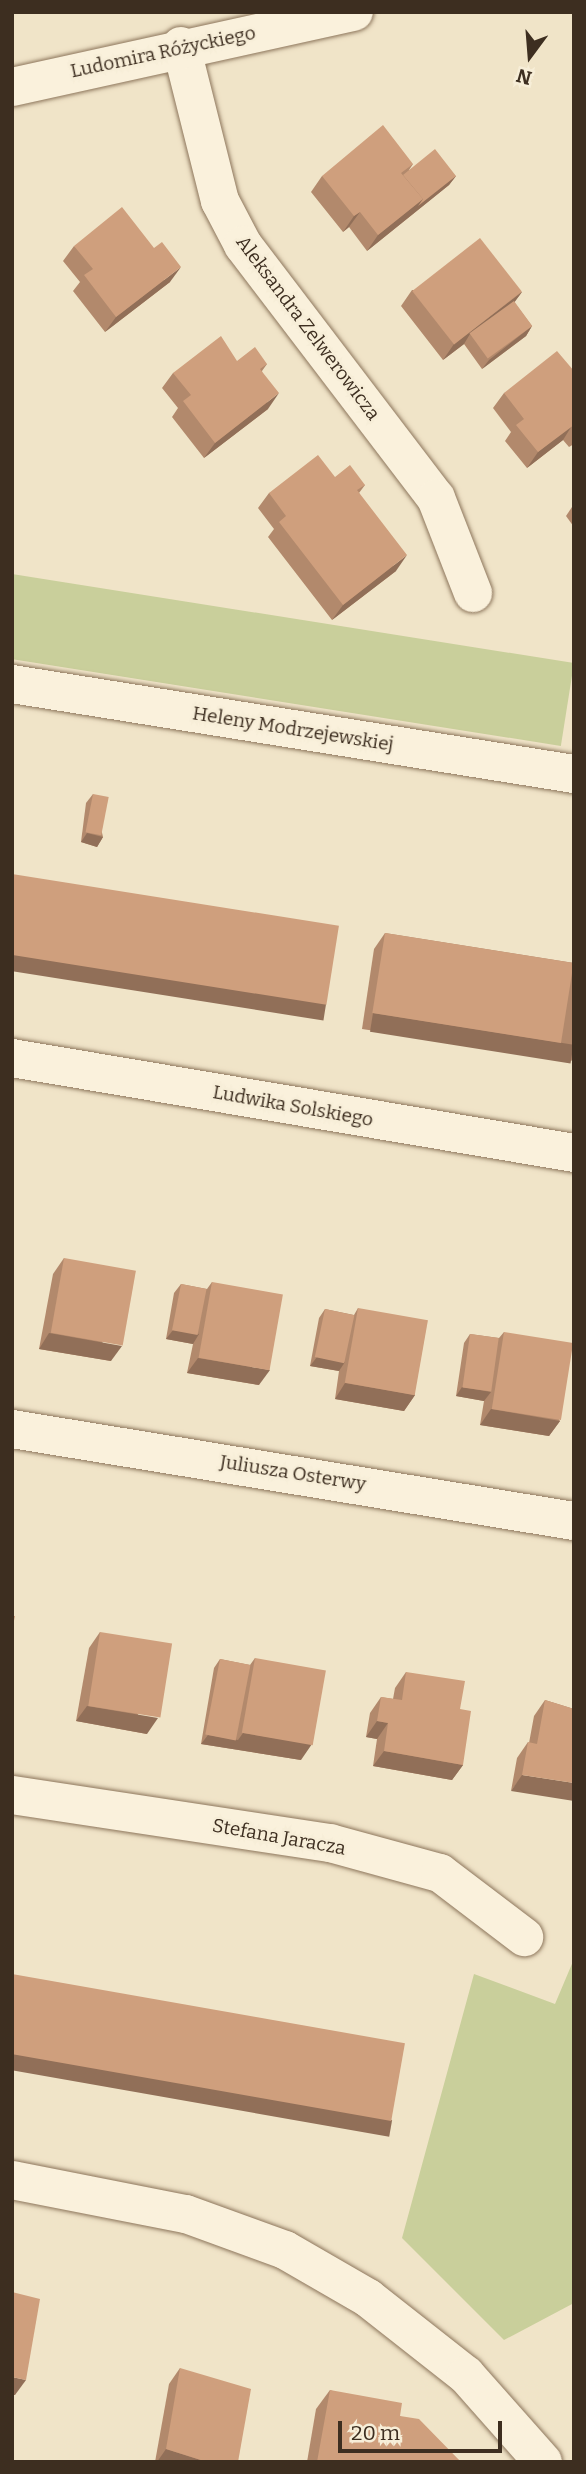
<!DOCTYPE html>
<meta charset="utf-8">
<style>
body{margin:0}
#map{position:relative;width:586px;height:2474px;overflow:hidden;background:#f0e4c8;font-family:Bitter,serif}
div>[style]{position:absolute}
.green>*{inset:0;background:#c9cf9b;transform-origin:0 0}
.roads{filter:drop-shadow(0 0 2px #8d765c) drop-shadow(0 0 2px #8d765c)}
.minor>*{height:38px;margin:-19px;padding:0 19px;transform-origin:19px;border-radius:19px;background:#faf1dc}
.wall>*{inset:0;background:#b2896c}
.shaded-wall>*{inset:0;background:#916f58;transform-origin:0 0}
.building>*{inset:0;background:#cf9f7d;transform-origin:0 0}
span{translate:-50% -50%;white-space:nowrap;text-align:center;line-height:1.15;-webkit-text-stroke:5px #f7eed8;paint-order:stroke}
.street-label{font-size:19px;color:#3d2e20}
.frame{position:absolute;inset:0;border:14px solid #3d2e20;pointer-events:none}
.north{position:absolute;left:495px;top:21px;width:70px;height:70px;-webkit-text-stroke:5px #f7eed8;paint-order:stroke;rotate:196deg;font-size:19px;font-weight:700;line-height:28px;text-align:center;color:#3d2e20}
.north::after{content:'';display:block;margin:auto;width:24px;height:32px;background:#3d2e20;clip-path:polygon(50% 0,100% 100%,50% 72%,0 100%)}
.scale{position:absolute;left:338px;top:2421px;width:164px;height:32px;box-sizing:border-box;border:4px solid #3d2e20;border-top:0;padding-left:9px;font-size:21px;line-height:24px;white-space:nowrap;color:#3d2e20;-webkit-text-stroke:5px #f7eed8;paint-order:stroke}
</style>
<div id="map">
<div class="green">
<i style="left:12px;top:574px;width:569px;height:84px;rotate:9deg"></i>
<i style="clip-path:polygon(574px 1959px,574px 2303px,504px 2340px,402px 2238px,474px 1974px,555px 2004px)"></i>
</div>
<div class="roads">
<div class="minor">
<i style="left:181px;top:46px;width:160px;rotate:75.9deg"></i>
<i style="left:220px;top:201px;width:50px;rotate:62.4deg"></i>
<i style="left:243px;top:245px;width:318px;rotate:52.7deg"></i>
<i style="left:436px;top:498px;width:102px;rotate:68.7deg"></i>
<i style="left:12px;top:87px;width:350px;rotate:-12.4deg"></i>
<i style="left:12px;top:684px;width:569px;rotate:9.1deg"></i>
<i style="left:12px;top:1058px;width:570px;rotate:9.59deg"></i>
<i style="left:12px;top:1429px;width:569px;rotate:9.3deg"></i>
<i style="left:12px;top:1795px;width:322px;rotate:8.6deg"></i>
<i style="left:330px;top:1843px;width:114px;rotate:15.3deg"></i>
<i style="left:440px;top:1873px;width:106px;rotate:37.3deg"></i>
<i style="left:12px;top:2180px;width:177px;rotate:11.1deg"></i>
<i style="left:186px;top:2214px;width:105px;rotate:20deg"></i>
<i style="left:285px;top:2250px;width:96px;rotate:30deg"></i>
<i style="left:368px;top:2298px;width:125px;rotate:38.2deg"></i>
<i style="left:466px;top:2375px;width:116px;rotate:48.5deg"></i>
</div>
</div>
<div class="wall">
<i style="clip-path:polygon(413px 164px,409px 170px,456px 176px,449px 185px,367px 251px,349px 227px,343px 232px,311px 192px,322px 176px)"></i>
<i style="clip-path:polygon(74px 246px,170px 282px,105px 332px,73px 291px,80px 282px,63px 261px)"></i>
<i style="clip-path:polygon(412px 290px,522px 292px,514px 302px,532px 326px,526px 336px,482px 369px,464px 344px,443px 360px,401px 306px)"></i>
<i style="clip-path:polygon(237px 361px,267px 364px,262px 371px,268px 409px,204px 458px,172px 417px,178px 408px,162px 388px,173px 373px)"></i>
<i style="clip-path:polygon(574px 371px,574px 444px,569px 447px,563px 440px,527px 468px,505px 441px,511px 432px,493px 408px,504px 393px)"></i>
<i style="clip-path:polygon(335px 477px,365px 485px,359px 493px,396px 571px,332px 620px,268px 537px,274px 529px,258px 508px,269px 493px)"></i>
<i style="clip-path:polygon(574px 504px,574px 527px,566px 516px)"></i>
<i style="clip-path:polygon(93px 794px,103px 837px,97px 847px,81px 842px,86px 803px)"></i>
<i style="clip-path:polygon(385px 933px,574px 963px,574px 1061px,362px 1029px,374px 949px)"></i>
<i style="clip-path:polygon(64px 1258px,111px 1361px,39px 1349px,53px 1274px)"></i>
<i style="clip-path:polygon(212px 1282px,259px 1385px,187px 1373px,193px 1344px,166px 1339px,174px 1293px,181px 1284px,207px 1289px)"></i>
<i style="clip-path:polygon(358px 1308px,415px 1395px,404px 1411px,335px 1399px,339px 1371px,310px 1366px,319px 1318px,325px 1309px,354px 1315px)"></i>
<i style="clip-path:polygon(504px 1332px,560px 1421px,549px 1436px,480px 1425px,484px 1401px,456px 1396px,464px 1343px,470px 1334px,499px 1338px)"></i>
<i style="clip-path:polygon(100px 1632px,147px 1734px,76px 1721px,89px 1648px)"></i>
<i style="clip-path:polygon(255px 1658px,301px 1760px,201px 1744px,214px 1668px,220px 1659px,250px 1665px)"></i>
<i style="clip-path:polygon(406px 1672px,460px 1709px,463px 1765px,452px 1780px,373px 1766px,377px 1739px,366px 1737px,370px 1713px,381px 1697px,393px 1699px,395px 1688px)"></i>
<i style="clip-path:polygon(545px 1700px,574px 1709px,511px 1791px,517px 1758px,528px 1742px,529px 1743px,534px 1716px)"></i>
<i style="clip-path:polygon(180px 2368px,238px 2462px,155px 2462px,169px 2384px)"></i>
<i style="clip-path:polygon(330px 2390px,400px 2416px,461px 2462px,307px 2462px,316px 2409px)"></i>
</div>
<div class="shaded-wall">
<i style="clip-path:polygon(456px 176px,449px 185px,367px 251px,378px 235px,423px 199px)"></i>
<i style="clip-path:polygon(360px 212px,349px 227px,343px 232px,354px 216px)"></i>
<i style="clip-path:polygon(181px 267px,170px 282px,105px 332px,116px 317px)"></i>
<i style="clip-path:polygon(522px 292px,511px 307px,470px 334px,464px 344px,443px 360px,454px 344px)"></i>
<i style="clip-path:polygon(532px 326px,526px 336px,482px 369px,489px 360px)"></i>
<i style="clip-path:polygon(279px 393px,268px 409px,204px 458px,215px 443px)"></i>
<i style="clip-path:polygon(573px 424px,563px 440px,527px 468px,538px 452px)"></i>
<i style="clip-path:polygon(407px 555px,396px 571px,332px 620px,343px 605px)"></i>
<i style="clip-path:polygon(87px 833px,103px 837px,97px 847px,81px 842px)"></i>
<i style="left:12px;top:954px;width:318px;height:17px;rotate:9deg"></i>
<i style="left:373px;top:1013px;width:203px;height:19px;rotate:9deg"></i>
<i style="clip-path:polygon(173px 1330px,199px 1334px,193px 1344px,166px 1339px)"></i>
<i style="clip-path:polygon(49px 1333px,122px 1346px,111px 1361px,39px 1349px)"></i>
<i style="clip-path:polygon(317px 1357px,345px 1362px,339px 1371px,310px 1366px)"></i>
<i style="clip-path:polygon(198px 1358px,270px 1370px,259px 1385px,187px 1373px)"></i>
<i style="clip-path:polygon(345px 1383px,415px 1395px,404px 1411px,335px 1399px)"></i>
<i style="clip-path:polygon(462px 1387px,491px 1392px,484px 1401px,456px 1396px)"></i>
<i style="clip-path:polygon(491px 1409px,560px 1421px,549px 1436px,480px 1425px)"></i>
<i style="clip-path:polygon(87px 1706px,158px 1718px,147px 1734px,76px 1721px)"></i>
<i style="clip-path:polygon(377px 1721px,388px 1723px,377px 1739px,366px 1737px)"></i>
<i style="clip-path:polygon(243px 1733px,312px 1744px,301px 1760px,201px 1744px,208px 1735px,238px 1740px)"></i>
<i style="clip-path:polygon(384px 1751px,463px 1765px,452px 1780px,373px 1766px)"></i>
<i style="clip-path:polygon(522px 1775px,574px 1783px,574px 1801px,511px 1791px)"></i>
<i style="left:12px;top:2053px;width:386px;height:17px;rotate:10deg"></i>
<i style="clip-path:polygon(12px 2377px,26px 2380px,15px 2395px,12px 2395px)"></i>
<i style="clip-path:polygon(166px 2449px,207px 2462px,157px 2462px)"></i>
</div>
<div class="building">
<i style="clip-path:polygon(383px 125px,413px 164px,401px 173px,423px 199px,378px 235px,360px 212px,354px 216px,322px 176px)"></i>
<i style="clip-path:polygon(435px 149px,456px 176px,418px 206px,423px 199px,403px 175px)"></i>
<i style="clip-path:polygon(122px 207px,154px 248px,162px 242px,181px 267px,116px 317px,84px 275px,93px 269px,74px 246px)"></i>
<i style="left:480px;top:238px;width:68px;height:86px;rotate:52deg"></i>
<i style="left:514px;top:301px;width:31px;height:55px;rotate:54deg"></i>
<i style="clip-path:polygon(221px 336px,237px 361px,255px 347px,267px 364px,260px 369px,279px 393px,215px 443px,183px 401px,191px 395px,173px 373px)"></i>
<i style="clip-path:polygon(557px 351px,574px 371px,574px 425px,538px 452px,516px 425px,524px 419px,504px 393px)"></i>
<i style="clip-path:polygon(318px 455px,335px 477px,350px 465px,365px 485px,357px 490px,407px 555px,343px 605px,279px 522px,286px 516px,269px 493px)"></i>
<i style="left:93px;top:794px;width:16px;height:39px;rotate:11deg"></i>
<i style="left:12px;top:874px;width:331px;height:80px;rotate:9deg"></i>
<i style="left:385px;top:933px;width:191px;height:81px;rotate:9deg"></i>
<i style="left:64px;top:1258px;width:73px;height:76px;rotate:10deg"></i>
<i style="left:212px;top:1282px;width:72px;height:77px;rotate:10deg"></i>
<i style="left:181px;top:1284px;width:26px;height:47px;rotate:11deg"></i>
<i style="left:358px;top:1308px;width:71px;height:76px;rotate:10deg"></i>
<i style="left:325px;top:1309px;width:30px;height:49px;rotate:12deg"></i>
<i style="left:504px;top:1332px;width:70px;height:78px;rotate:9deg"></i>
<i style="left:470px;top:1334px;width:29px;height:54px;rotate:8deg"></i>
<i style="clip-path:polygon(12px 1616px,15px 1616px,12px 1630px)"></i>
<i style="left:100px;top:1632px;width:73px;height:75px;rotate:9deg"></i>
<i style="left:255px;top:1658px;width:72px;height:76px;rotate:10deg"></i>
<i style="left:220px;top:1659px;width:31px;height:77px;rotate:11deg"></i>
<i style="clip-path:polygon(406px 1672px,465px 1681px,460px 1709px,471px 1711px,463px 1765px,384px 1751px,388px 1723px,377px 1721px,381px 1697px,402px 1700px)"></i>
<i style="clip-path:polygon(545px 1700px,574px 1709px,574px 1783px,522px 1775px,528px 1742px,537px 1744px)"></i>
<i style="left:12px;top:1974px;width:399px;height:79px;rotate:10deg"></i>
<i style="clip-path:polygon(12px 2292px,40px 2299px,26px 2380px,12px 2377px)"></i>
<i style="clip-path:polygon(180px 2368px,251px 2389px,238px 2462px,207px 2462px,166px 2449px)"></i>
<i style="clip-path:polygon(330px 2390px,402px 2403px,400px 2416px,419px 2419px,461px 2462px,317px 2462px)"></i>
</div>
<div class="street-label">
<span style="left:163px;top:52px;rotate:-12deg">Ludomira Różyckiego</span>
<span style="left:308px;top:328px;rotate:53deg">Aleksandra Zelwerowicza</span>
<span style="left:293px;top:729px;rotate:9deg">Heleny Modrzejewskiej</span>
<span style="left:293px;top:1106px;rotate:10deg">Ludwika Solskiego</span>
<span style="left:293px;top:1473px;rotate:9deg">Juliusza Osterwy</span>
<span style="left:279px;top:1837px;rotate:10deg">Stefana Jaracza</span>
</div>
<div class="frame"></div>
<div class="north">N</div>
<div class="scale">20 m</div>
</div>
